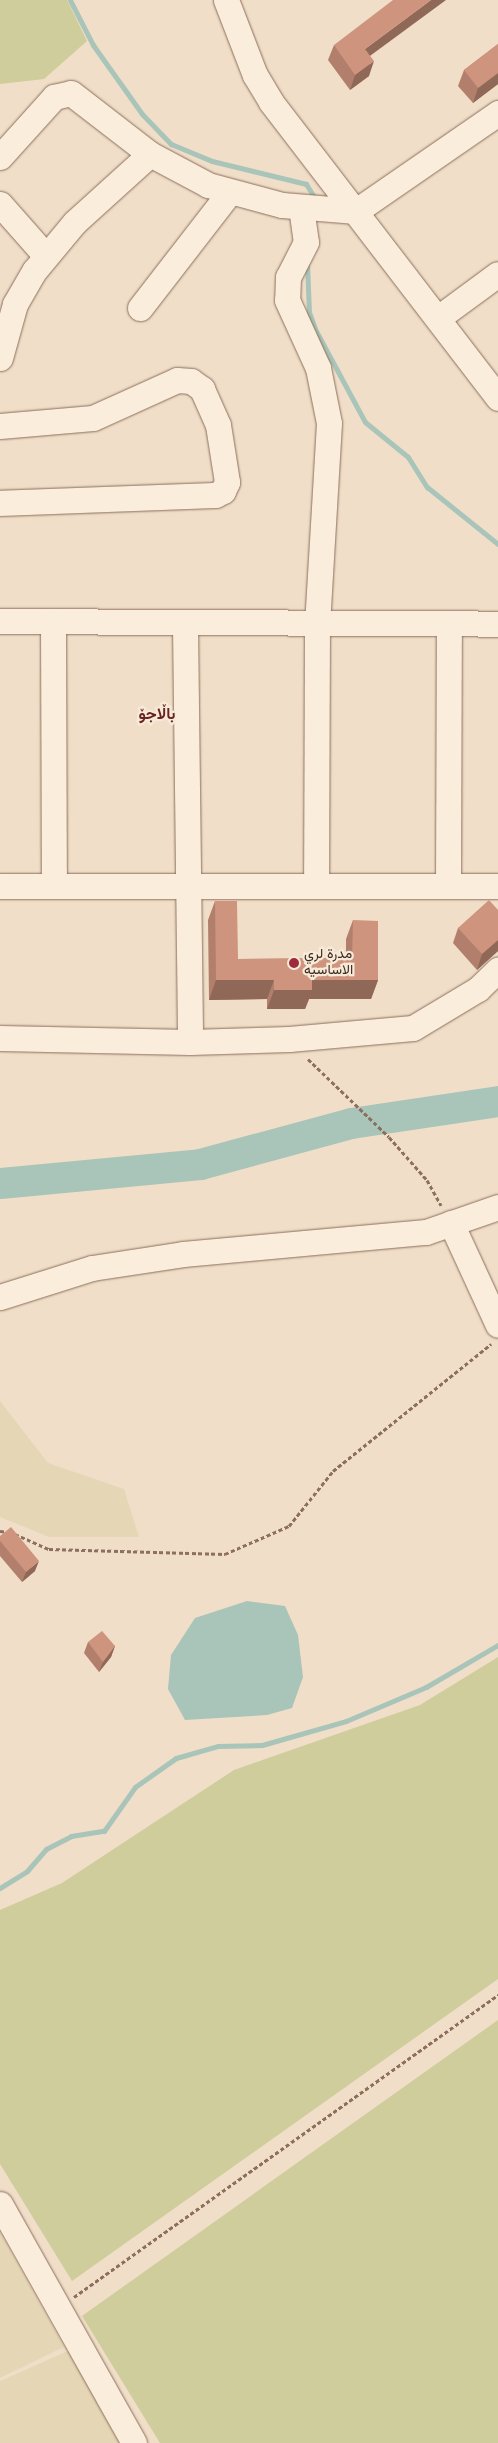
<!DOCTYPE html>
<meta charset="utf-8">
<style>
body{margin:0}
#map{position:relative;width:498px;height:2443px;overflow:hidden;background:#f0dec8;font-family:Georgia,Vazirmatn,serif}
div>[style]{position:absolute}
.farmland>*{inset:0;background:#e5d7b5}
.green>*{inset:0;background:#cecd9b}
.water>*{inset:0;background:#a9c4b8}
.stream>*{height:5px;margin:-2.5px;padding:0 2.5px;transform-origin:2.5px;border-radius:2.5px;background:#a9c4b8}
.river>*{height:31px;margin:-15.5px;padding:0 15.5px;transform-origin:15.5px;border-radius:15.5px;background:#a9c4b8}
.path>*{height:3px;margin-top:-1.5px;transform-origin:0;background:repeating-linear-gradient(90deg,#8c6f5c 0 4px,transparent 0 6.5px)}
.roads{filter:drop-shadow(0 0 1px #8c6f5c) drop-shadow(0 0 1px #8c6f5c)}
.minor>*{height:25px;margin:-12.5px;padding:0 12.5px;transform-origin:12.5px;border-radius:12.5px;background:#faeddc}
.wall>*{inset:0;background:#b17f6c}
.shaded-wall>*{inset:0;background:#906858}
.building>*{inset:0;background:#ce947d}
.dots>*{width:14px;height:14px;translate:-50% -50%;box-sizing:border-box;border:2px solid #f7ead8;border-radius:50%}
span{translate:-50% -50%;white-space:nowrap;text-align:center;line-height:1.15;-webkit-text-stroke:4.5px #f7ead8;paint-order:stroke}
.poi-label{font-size:14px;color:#3d2a20}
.left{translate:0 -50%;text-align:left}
.quarter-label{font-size:16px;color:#6a241f;font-weight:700}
</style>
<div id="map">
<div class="farmland">
<i style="clip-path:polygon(0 1401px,48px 1463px,124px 1489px,139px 1537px,49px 1537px,0 1517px)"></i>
<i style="clip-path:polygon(0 2233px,64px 2347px,0 2378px)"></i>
<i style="clip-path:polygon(68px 2351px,121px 2443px,0 2443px,0 2381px)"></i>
</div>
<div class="green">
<i style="clip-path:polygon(0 0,67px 0,87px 41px,44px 79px,0 84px)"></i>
<i style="clip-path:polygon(498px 1657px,498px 1979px,72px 2281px,0 2164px,0 1910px,62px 1883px,234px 1770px,420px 1705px)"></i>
<i style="clip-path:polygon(498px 2020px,498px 2443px,160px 2443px,82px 2316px)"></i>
</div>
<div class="water">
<i style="clip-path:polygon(247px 1601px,285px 1606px,298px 1635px,303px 1677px,292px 1708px,267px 1715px,185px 1720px,168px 1689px,171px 1655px,195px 1618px)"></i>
</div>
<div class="stream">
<i style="left:70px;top:0;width:51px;rotate:62.9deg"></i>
<i style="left:93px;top:45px;width:85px;rotate:54.6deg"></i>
<i style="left:142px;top:114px;width:42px;rotate:46deg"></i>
<i style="left:171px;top:144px;width:44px;rotate:22.5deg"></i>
<i style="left:212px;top:161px;width:97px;rotate:13.7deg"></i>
<i style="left:306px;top:184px;width:19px;rotate:58deg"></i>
<i style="left:307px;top:263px;width:49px;rotate:87.7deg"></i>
<i style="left:309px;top:312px;width:20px;rotate:70deg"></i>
<i style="left:316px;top:331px;width:103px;rotate:61.7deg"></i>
<i style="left:365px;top:422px;width:55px;rotate:39.1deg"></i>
<i style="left:408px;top:457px;width:36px;rotate:58deg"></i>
<i style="left:427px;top:487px;width:91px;rotate:38.8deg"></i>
<i style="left:0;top:1888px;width:32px;rotate:-32deg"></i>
<i style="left:27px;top:1871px;width:29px;rotate:-49deg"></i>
<i style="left:46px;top:1849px;width:28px;rotate:-27deg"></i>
<i style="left:71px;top:1836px;width:33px;rotate:-9deg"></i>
<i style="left:104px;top:1831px;width:54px;rotate:-54.8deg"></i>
<i style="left:135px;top:1787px;width:50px;rotate:-35.3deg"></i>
<i style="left:176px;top:1758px;width:44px;rotate:-15.9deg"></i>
<i style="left:218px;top:1746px;width:44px;rotate:-1.3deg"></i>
<i style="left:262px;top:1745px;width:87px;rotate:-15.9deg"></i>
<i style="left:346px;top:1721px;width:87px;rotate:-23deg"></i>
<i style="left:426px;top:1687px;width:83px;rotate:-30.3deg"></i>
</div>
<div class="river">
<i style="left:0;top:1183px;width:201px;rotate:-5.4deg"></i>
<i style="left:200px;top:1164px;width:156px;rotate:-15.2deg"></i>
<i style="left:351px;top:1123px;width:149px;rotate:-8.5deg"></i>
</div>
<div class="path">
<i style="left:308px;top:1059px;width:112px;rotate:43.9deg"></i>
<i style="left:389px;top:1137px;width:57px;rotate:48.5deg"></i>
<i style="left:427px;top:1180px;width:29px;rotate:61deg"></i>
<i style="left:0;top:1531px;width:9px;rotate:6deg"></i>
<i style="left:15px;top:1534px;width:37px;rotate:24deg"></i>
<i style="left:49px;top:1549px;width:176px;rotate:1.6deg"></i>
<i style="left:225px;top:1554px;width:70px;rotate:-23.6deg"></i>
<i style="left:289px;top:1526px;width:70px;rotate:-51.3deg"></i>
<i style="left:333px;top:1471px;width:203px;rotate:-38.8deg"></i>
<i style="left:74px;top:2297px;width:521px;rotate:-35.46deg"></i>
</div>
<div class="roads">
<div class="minor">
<i style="left:226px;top:0;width:80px;rotate:68.9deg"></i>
<i style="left:255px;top:75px;width:31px;rotate:59deg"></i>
<i style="left:271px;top:102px;width:373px;rotate:52.5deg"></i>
<i style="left:0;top:157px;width:81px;rotate:-48deg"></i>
<i style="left:54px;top:97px;width:17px;rotate:-13deg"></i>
<i style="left:71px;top:93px;width:100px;rotate:37.7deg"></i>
<i style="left:150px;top:154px;width:66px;rotate:28.1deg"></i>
<i style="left:208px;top:185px;width:77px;rotate:15.1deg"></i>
<i style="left:282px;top:205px;width:74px;rotate:4.6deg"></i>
<i style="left:356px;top:211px;width:173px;rotate:-34.6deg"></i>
<i style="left:0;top:204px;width:69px;rotate:48.5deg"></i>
<i style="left:301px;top:207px;width:35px;rotate:82deg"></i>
<i style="left:306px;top:242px;width:39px;rotate:117deg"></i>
<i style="left:288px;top:277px;width:23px;rotate:92deg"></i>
<i style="left:287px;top:300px;width:75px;rotate:65.5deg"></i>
<i style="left:318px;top:368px;width:56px;rotate:78.7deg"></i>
<i style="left:329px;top:423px;width:200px;rotate:93.4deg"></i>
<i style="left:317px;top:623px;width:263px;rotate:90.2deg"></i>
<i style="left:140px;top:308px;width:145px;rotate:-52.3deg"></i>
<i style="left:438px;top:318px;width:74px;rotate:-36.3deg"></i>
<i style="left:0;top:358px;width:56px;rotate:-74.5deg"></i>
<i style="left:15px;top:304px;width:39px;rotate:-60deg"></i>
<i style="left:35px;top:270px;width:62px;rotate:-50.2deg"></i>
<i style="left:75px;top:222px;width:101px;rotate:-42.2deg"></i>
<i style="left:0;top:426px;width:93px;rotate:-4.9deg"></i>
<i style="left:93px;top:418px;width:92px;rotate:-24.3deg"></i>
<i style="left:177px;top:380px;width:14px;rotate:4deg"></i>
<i style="left:191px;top:381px;width:14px;rotate:36deg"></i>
<i style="left:202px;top:389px;width:39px;rotate:66deg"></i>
<i style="left:218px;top:425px;width:58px;rotate:81deg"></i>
<i style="left:227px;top:482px;width:10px;rotate:114deg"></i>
<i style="left:223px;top:491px;width:9px;rotate:153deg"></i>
<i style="left:215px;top:495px;width:215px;rotate:177.9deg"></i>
<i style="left:0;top:621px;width:498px;rotate:0.3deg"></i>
<i style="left:53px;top:621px;width:264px;rotate:89.8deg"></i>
<i style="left:185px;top:624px;width:418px;rotate:89.3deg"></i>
<i style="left:0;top:886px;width:498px"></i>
<i style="left:448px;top:886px;width:263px;rotate:-89.8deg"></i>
<i style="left:0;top:1038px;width:190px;rotate:1.2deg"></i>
<i style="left:190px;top:1042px;width:99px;rotate:-1.7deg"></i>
<i style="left:289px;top:1039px;width:124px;rotate:-5.1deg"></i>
<i style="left:413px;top:1028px;width:76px;rotate:-31deg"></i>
<i style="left:478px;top:989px;width:28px;rotate:-44deg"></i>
<i style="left:451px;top:1223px;width:112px;rotate:65.3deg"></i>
<i style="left:0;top:1297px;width:96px;rotate:-17.5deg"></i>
<i style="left:92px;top:1268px;width:92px;rotate:-8.7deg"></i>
<i style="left:183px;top:1254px;width:244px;rotate:-5.2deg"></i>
<i style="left:426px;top:1232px;width:76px;rotate:-19.1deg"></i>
<i style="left:0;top:2204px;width:274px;rotate:60.7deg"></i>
</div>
</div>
<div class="wall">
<i style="clip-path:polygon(498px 44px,498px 84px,473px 103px,458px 86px,464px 70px)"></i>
<i style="clip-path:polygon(334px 45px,370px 56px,369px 76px,350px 90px,328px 60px)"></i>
<i style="clip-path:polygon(215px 901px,238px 959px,346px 958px,346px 939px,353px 920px,378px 980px,371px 999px,309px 999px,305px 1009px,267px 1009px,267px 999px,209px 1000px,208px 920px)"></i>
<i style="clip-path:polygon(498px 910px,498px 951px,477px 970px,453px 943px,458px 928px)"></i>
<i style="clip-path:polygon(0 1536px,35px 1571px,22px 1582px,0 1556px)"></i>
<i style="clip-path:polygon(88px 1642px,115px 1646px,111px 1657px,99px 1672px,84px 1653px)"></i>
</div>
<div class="shaded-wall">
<i style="clip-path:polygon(431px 0,446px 0,359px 64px,365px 49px)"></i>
<i style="clip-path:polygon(374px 61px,369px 76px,350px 90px,355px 75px)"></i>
<i style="clip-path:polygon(498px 73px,498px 84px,473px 103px,478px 88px)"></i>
<i style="clip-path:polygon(498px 940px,498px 951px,477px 970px,482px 954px)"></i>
<i style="clip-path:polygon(216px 980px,274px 980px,267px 999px,209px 1000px)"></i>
<i style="clip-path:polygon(312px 980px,378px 980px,371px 999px,309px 999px,305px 1009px,267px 1009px,274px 990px)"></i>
<i style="clip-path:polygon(39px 1561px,35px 1571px,22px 1582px,26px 1572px)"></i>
<i style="clip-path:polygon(115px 1646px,111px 1657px,99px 1672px,103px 1662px)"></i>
</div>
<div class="building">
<i style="clip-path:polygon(393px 0,431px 0,365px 49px,374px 61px,355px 75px,334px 45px)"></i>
<i style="clip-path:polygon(498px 44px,498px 73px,478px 88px,464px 70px)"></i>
<i style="clip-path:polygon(489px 900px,498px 910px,498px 940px,482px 954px,458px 928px)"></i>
<i style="clip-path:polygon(215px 901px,237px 901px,238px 959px,352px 958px,353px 920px,378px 921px,378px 980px,312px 980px,312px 990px,274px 990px,274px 980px,216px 980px)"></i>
<i style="clip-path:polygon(11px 1527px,39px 1561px,26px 1572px,0 1541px,0 1536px)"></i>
<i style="clip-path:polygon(102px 1631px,115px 1646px,103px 1662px,88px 1642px)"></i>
</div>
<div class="dots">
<i style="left:294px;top:963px;background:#9d2b3b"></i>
</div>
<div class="poi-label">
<span class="left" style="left:304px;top:963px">مدرة لري<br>الاساسیه</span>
</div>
<div class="quarter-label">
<span style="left:157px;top:716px">باڵاجۆ</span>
</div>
</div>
